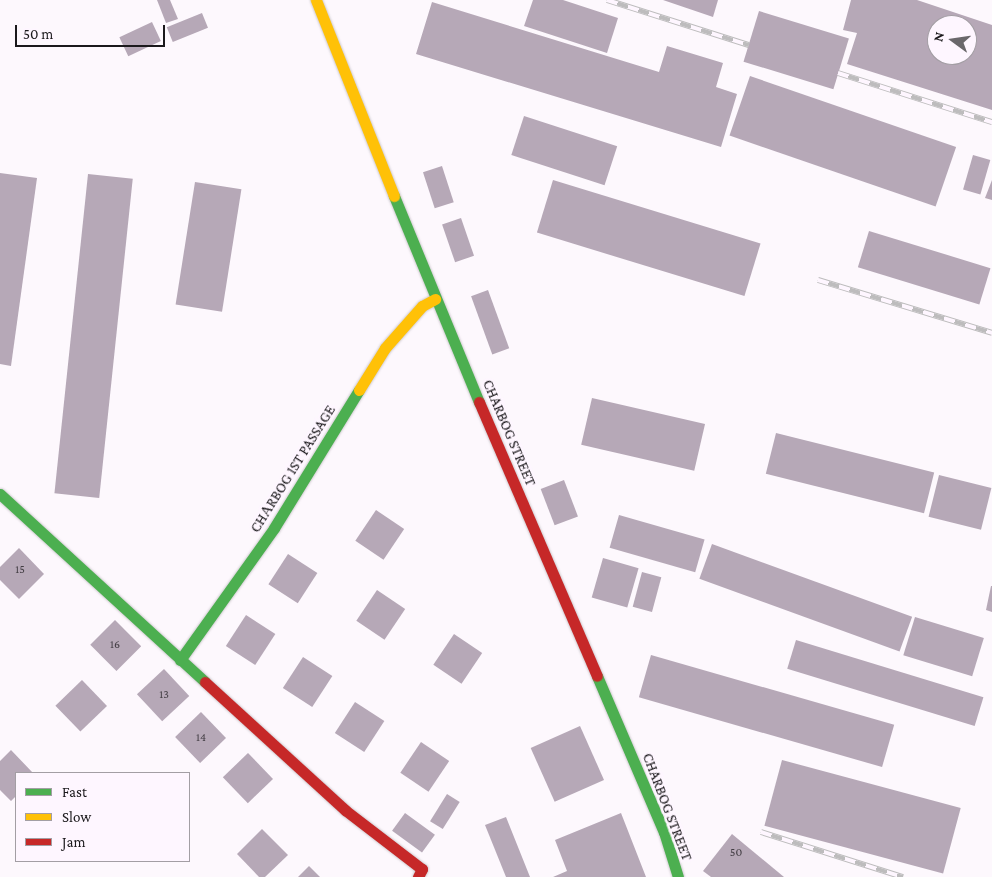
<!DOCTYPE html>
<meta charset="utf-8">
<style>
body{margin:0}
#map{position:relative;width:992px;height:877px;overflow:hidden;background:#fdf8fd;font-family:"Crimson Pro",serif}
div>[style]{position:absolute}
.building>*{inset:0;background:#b6a8b7;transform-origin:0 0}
.roads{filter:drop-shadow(0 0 1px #cfcbcf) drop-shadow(0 0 1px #cfcbcf)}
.fast>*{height:11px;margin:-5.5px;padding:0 5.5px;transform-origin:5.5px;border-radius:5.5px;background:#4caf50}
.slow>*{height:11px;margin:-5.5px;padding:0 5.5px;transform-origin:5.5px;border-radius:5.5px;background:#ffc107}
.jam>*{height:11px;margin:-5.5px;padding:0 5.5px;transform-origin:5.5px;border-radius:5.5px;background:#c62828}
.rail>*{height:5.5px;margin-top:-2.75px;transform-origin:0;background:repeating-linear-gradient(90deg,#fef6ff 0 11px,#bdbcbd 0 22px);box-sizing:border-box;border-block:1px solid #bdbcbd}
span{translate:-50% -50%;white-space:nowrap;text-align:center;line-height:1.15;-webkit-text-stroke:5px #fef6ff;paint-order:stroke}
.number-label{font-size:12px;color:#423d43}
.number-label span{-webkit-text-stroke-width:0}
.street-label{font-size:15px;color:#1b191c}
.legend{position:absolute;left:15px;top:772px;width:175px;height:90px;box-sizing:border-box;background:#fef6ff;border:1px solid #a39ea4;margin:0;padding:6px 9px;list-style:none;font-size:15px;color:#1b191c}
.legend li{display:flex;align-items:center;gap:10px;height:25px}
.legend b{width:25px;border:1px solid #a39ea4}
.north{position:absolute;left:927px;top:15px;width:50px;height:50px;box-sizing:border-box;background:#fef6ff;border:1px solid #a39ea4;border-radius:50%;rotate:284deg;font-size:14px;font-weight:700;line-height:20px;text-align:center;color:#1b191c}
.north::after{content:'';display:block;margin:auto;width:18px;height:22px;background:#6a676b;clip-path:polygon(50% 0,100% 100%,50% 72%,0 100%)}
.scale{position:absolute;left:15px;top:25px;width:150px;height:22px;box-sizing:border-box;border:2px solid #1b191c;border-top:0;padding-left:6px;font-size:15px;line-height:18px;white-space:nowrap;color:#1b191c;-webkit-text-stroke:4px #fef6ff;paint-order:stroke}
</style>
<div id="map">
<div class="building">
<i style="clip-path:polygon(157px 0,170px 0,178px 19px,166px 23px)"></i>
<i style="clip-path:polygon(533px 0,563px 0,618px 18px,607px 53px,524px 26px)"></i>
<i style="clip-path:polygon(663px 0,718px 0,713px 17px)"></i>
<i style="clip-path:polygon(evenodd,851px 0,917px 0,992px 25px,992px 110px,847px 64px,857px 33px,843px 30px,851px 0,937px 25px,967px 25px,967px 55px,937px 55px,937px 25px)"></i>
<i style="clip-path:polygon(432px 2px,659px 72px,667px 46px,723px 63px,716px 87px,737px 94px,721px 147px,416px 54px)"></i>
<i style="left:759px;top:11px;width:94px;height:53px;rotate:17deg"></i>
<i style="left:202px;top:13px;width:16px;height:38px;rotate:68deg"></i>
<i style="left:152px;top:22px;width:21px;height:36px;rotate:65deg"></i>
<i style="left:750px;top:76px;width:218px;height:63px;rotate:19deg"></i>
<i style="left:524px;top:116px;width:98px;height:41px;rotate:18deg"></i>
<i style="left:973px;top:155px;width:18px;height:36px;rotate:16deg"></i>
<i style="left:442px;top:166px;width:38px;height:20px;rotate:72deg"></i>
<i style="clip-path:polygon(0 173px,37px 178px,11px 366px,0 364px)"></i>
<i style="left:88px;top:174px;width:45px;height:321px;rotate:6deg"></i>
<i style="left:553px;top:180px;width:217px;height:55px;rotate:17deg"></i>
<i style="clip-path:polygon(992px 180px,992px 200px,985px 198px)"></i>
<i style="left:195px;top:182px;width:47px;height:124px;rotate:9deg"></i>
<i style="left:461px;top:218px;width:40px;height:20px;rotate:71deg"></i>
<i style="left:869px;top:231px;width:127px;height:38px;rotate:17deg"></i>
<i style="left:488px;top:290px;width:62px;height:18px;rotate:70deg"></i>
<i style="left:592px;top:398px;width:116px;height:48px;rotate:13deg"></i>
<i style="left:776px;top:433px;width:163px;height:42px;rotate:14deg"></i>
<i style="left:939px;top:475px;width:54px;height:43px;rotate:14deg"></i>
<i style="left:564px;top:480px;width:39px;height:25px;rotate:69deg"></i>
<i style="left:376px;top:510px;width:34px;height:37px;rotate:34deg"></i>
<i style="left:619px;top:515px;width:89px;height:34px;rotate:16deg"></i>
<i style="left:712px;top:544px;width:213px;height:37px;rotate:20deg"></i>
<i style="clip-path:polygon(19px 548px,44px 574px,19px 599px,0 580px,0 567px)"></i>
<i style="left:288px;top:554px;width:35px;height:36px;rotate:33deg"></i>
<i style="left:603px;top:558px;width:37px;height:41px;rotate:16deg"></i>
<i style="left:642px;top:572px;width:20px;height:36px;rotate:15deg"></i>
<i style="clip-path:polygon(991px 586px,992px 586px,992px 612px,986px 610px)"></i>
<i style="left:377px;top:590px;width:34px;height:37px;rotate:34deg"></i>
<i style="left:246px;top:615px;width:35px;height:37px;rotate:33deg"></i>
<i style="left:915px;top:617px;width:72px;height:40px;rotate:17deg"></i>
<i style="left:115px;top:620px;width:37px;height:35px;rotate:45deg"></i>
<i style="left:454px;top:634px;width:34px;height:37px;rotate:34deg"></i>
<i style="left:796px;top:640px;width:196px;height:30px;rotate:17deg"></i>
<i style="left:651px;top:655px;width:253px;height:44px;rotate:16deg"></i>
<i style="left:303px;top:657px;width:35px;height:37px;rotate:33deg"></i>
<i style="left:164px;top:669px;width:37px;height:37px;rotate:47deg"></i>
<i style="left:82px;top:680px;width:36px;height:37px;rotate:46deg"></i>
<i style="left:355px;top:702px;width:35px;height:37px;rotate:33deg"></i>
<i style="left:201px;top:712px;width:36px;height:36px;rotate:46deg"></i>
<i style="left:580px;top:726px;width:59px;height:54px;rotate:66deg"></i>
<i style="left:421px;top:742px;width:34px;height:37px;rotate:34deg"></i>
<i style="clip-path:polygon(11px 750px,33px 773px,16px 773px,16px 796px,11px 801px,0 790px,0 761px)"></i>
<i style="left:248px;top:753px;width:36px;height:35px;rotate:46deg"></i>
<i style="left:782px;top:760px;width:185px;height:68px;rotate:15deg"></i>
<i style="left:447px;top:794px;width:15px;height:32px;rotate:32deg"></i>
<i style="left:405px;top:813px;width:37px;height:22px;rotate:36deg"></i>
<i style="clip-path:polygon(621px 813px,646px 877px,553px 877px,567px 871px,555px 840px)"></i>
<i style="clip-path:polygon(506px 817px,530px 877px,506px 877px,485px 825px)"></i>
<i style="clip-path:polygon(262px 829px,288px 855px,265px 877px,259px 877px,237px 854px)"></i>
<i style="clip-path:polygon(732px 834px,784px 877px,711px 877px,703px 871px)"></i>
<i style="clip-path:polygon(309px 866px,320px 877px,298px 877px)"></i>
</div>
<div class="roads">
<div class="fast">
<i style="left:394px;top:196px;width:223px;rotate:67.6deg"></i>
<i style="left:0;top:494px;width:278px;rotate:42.5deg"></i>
<i style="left:180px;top:660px;width:162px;rotate:-54.5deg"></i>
<i style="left:274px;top:528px;width:162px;rotate:-58.4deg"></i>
<i style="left:597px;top:676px;width:170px;rotate:66.8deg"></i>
<i style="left:664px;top:832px;width:47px;rotate:72.7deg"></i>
</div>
<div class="slow">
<i style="left:316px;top:0;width:211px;rotate:68.3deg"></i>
<i style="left:359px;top:390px;width:49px;rotate:-58.2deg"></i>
<i style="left:385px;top:348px;width:56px;rotate:-48.6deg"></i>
<i style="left:422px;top:306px;width:15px;rotate:-28deg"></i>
</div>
<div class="jam">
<i style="left:479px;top:402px;width:298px;rotate:66.7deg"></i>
<i style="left:205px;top:682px;width:190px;rotate:42.4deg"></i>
<i style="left:345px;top:810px;width:97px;rotate:37.5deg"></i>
<i style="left:422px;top:869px;width:9px;rotate:117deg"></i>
</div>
</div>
<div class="rail">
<i style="left:607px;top:0;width:149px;rotate:17.6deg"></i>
<i style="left:838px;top:73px;width:162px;rotate:17.7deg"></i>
<i style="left:818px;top:280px;width:182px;rotate:16.9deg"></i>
<i style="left:761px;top:832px;width:149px;rotate:17.6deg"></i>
</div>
<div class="number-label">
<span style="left:20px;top:570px">15</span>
<span style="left:115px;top:645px">16</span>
<span style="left:164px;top:695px">13</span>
<span style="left:201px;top:738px">14</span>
<span style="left:736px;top:853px">50</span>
</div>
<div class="street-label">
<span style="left:509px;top:433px;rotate:67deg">CHARBOG STREET</span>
<span style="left:293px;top:469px;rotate:-58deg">CHАRBOG 1ST PASSAGE</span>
<span style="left:667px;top:807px;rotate:69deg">CHARBOG STREET</span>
</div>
<ul class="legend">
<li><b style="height:6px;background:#4caf50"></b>Fast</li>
<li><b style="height:6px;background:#ffc107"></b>Slow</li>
<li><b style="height:6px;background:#c62828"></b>Jam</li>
</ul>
<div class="north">N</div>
<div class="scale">50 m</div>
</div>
